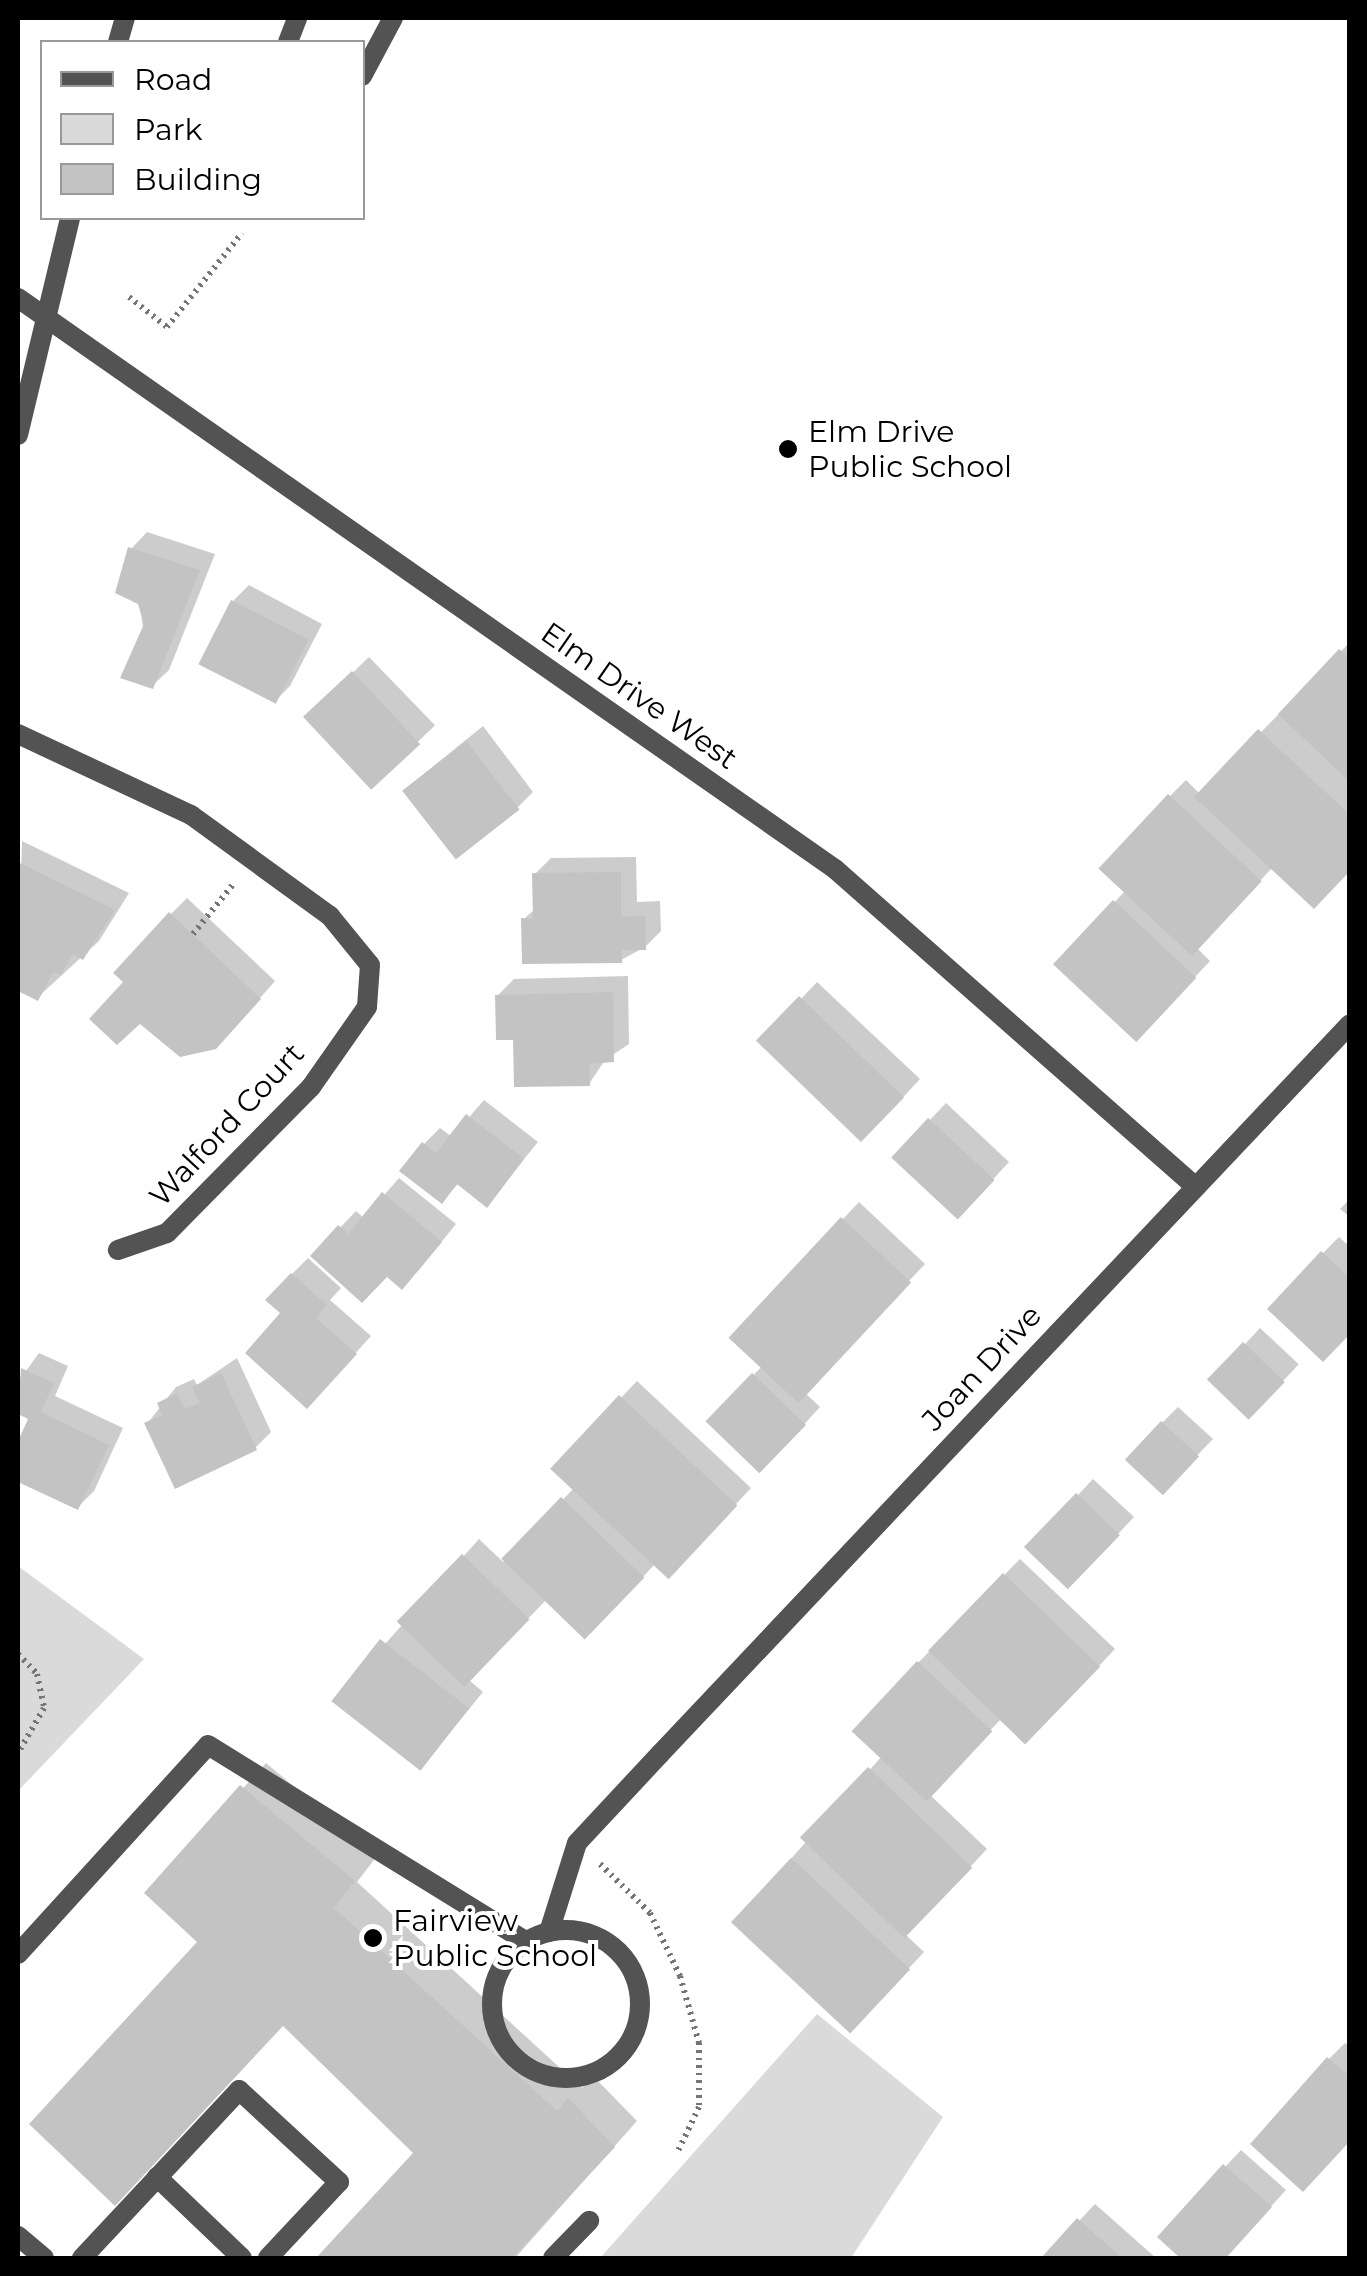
<!DOCTYPE html>
<style>
body{margin:0}
#map{position:relative;width:1367px;height:2276px;overflow:hidden;background:#fff;font-family:Montserrat,sans-serif}
div>[style]{position:absolute}
.green>*{inset:0;background:#dadada}
.shadow>*{inset:0;background:#0003;transform-origin:0 0}
.building>*{inset:0;background:#c3c3c3;transform-origin:0 0}
.path>*{height:6px;margin-top:-3px;transform-origin:0;background:repeating-linear-gradient(90deg,#757575 0 2.5px,transparent 0 7.5px)}
.lane>*{height:20px;margin:-10px;padding:0 10px;transform-origin:10px;border-radius:10px;background:#535353}
.lane>.ring{margin:-10px;padding:0;box-sizing:content-box;background:none;border:20px solid #535353;border-radius:50%}
.street>*{height:20px;margin:-10px;padding:0 10px;transform-origin:10px;border-radius:10px;background:#535353}
.dots>*{width:28px;height:28px;translate:-50% -50%;box-sizing:border-box;border:5px solid #fff;border-radius:50%}
span{translate:-50% -50%;white-space:nowrap;text-align:center;line-height:1.15;-webkit-text-stroke:8px #fff;paint-order:stroke}
.poi-label{font-size:30px;color:#000}
.left{translate:0 -50%;text-align:left}
.street-label{font-size:30px;color:#000}
.frame{position:absolute;inset:0;border:20px solid #000;pointer-events:none}
.legend{position:absolute;left:40px;top:40px;width:325px;height:180px;box-sizing:border-box;background:#fff;border:2px solid #999;margin:0;padding:12px 18px;list-style:none;font-size:30px;color:#000}
.legend li{display:flex;align-items:center;gap:20px;height:50px}
.legend b{width:50px;border:2px solid #999}
</style>
<div id="map">
<div class="green">
<i style="clip-path:polygon(18px 1566px,144px 1659px,18px 1791px)"></i>
<i style="clip-path:polygon(817px 2014px,943px 2117px,851px 2258px,600px 2258px)"></i>
</div>
<div class="shadow">
<i style="clip-path:polygon(147px 532px,215px 554px,169px 670px,152px 686px,131px 549px)"></i>
<i style="clip-path:polygon(249px 585px,322px 624px,290px 686px,274px 702px,233px 601px)"></i>
<i style="clip-path:polygon(1350px 642px,1350px 869px,1273px 867px,1197px 948px,1210px 961px,1152px 1023px,1056px 964px,1125px 891px,1170px 796px,1186px 780px,1200px 794px)"></i>
<i style="left:369px;top:657px;width:95px;height:86px;rotate:46deg"></i>
<i style="clip-path:polygon(483px 726px,533px 792px,517px 808px,404px 790px)"></i>
<i style="clip-path:polygon(22px 841px,129px 893px,99px 941px,37px 998px,18px 988px)"></i>
<i style="clip-path:polygon(636px 857px,637px 902px,660px 901px,661px 931px,645px 947px,621px 960px,524px 919px,536px 908px,535px 874px,551px 858px)"></i>
<i style="clip-path:polygon(187px 898px,275px 981px,232px 1030px,171px 914px)"></i>
<i style="clip-path:polygon(628px 976px,629px 1044px,605px 1060px,589px 1084px,516px 1038px,497px 996px,514px 979px)"></i>
<i style="clip-path:polygon(817px 982px,920px 1079px,880px 1122px,761px 1041px)"></i>
<i style="clip-path:polygon(484px 1100px,538px 1142px,487px 1204px,459px 1183px,441px 1201px,424px 1144px,440px 1128px,452px 1137px)"></i>
<i style="clip-path:polygon(946px 1103px,1009px 1162px,973px 1201px,894px 1158px)"></i>
<i style="clip-path:polygon(399px 1178px,456px 1224px,418px 1271px,387px 1274px,314px 1255px,356px 1211px,364px 1218px)"></i>
<i style="clip-path:polygon(1350px 1199px,1350px 1217px,1340px 1209px)"></i>
<i style="clip-path:polygon(859px 1202px,925px 1264px,804px 1392px,820px 1407px,777px 1454px,710px 1421px,762px 1366px,732px 1337px)"></i>
<i style="clip-path:polygon(1339px 1237px,1350px 1247px,1350px 1331px,1323px 1253px)"></i>
<i style="clip-path:polygon(308px 1258px,341px 1288px,330px 1300px,371px 1336px,323px 1389px,284px 1313px,292px 1274px)"></i>
<i style="left:1260px;top:1328px;width:53px;height:72px;rotate:43deg"></i>
<i style="clip-path:polygon(39px 1353px,68px 1366px,55px 1396px,123px 1428px,94px 1491px,78px 1507px,18px 1479px,18px 1447px,31px 1417px,18px 1411px,18px 1382px)"></i>
<i style="clip-path:polygon(237px 1358px,271px 1432px,255px 1448px,147px 1424px,176px 1387px,194px 1379px,197px 1385px)"></i>
<i style="clip-path:polygon(637px 1381px,751px 1488px,684px 1560px,655px 1564px,603px 1620px,547px 1599px,469px 1680px,483px 1692px,420px 1769px,334px 1701px,479px 1539px,503px 1562px,574px 1488px,553px 1469px)"></i>
<i style="clip-path:polygon(1178px 1407px,1213px 1439px,1163px 1491px,1162px 1423px)"></i>
<i style="clip-path:polygon(1093px 1479px,1134px 1517px,1085px 1569px,1078px 1495px)"></i>
<i style="clip-path:polygon(1020px 1559px,1115px 1649px,1044px 1724px,1003px 1717px,929px 1794px,987px 1849px,906px 1935px,924px 1952px,866px 2014px,735px 1922px,882px 1756px,918px 1663px)"></i>
<i style="clip-path:polygon(266px 1763px,377px 1856px,357px 1882px,582px 2088px,593px 2076px,637px 2121px,515px 2258px,319px 2258px,416px 2153px,148px 1893px)"></i>
<i style="clip-path:polygon(1345px 2043px,1350px 2047px,1350px 2139px,1329px 2059px)"></i>
<i style="clip-path:polygon(1241px 2150px,1286px 2190px,1224px 2258px,1184px 2258px,1160px 2237px)"></i>
<i style="clip-path:polygon(1095px 2204px,1156px 2258px,1044px 2258px)"></i>
</div>
<div class="building">
<i style="clip-path:polygon(128px 547px,200px 570px,153px 689px,120px 678px,144px 624px,138px 604px,115px 593px)"></i>
<i style="left:231px;top:600px;width:87px;height:72px;rotate:27deg"></i>
<i style="clip-path:polygon(1339px 649px,1350px 659px,1350px 782px,1278px 714px)"></i>
<i style="left:352px;top:671px;width:100px;height:67px;rotate:47deg"></i>
<i style="clip-path:polygon(1258px 729px,1350px 815px,1350px 871px,1314px 909px,1194px 797px)"></i>
<i style="left:466px;top:741px;width:87px;height:81px;rotate:52deg"></i>
<i style="left:1168px;top:794px;width:128px;height:102px;rotate:43deg"></i>
<i style="clip-path:polygon(18px 862px,115px 910px,83px 960px,73px 954px,61px 975px,53px 972px,38px 1001px,18px 991px)"></i>
<i style="clip-path:polygon(621px 872px,621px 917px,645px 916px,646px 950px,622px 950px,622px 963px,522px 964px,521px 918px,533px 919px,532px 873px)"></i>
<i style="left:1113px;top:900px;width:114px;height:88px;rotate:43deg"></i>
<i style="clip-path:polygon(169px 912px,261px 999px,216px 1049px,180px 1057px,140px 1024px,117px 1045px,89px 1019px,123px 982px,113px 973px)"></i>
<i style="clip-path:polygon(613px 992px,614px 1062px,589px 1064px,590px 1086px,514px 1087px,513px 1040px,496px 1040px,495px 995px)"></i>
<i style="left:799px;top:996px;width:146px;height:62px;rotate:44deg"></i>
<i style="clip-path:polygon(466px 1114px,524px 1159px,487px 1208px,457px 1184px,442px 1204px,399px 1171px,422px 1142px,436px 1153px)"></i>
<i style="left:928px;top:1118px;width:91px;height:54px;rotate:43deg"></i>
<i style="clip-path:polygon(382px 1192px,442px 1242px,402px 1290px,387px 1277px,362px 1303px,310px 1256px,338px 1225px,348px 1234px)"></i>
<i style="left:841px;top:1217px;width:96px;height:165px;rotate:43deg"></i>
<i style="clip-path:polygon(1321px 1251px,1350px 1278px,1350px 1334px,1323px 1362px,1267px 1309px)"></i>
<i style="clip-path:polygon(291px 1273px,327px 1305px,316px 1318px,357px 1354px,307px 1409px,245px 1353px,280px 1313px,265px 1300px)"></i>
<i style="left:1243px;top:1342px;width:58px;height:52px;rotate:44deg"></i>
<i style="clip-path:polygon(21px 1368px,54px 1383px,41px 1412px,109px 1445px,78px 1510px,18px 1482px,18px 1441px,28px 1419px,18px 1414px)"></i>
<i style="clip-path:polygon(221px 1373px,257px 1450px,175px 1489px,144px 1423px,162px 1415px,157px 1403px,177px 1393px,185px 1409px,200px 1403px,192px 1387px)"></i>
<i style="left:752px;top:1373px;width:75px;height:67px;rotate:44deg"></i>
<i style="left:619px;top:1395px;width:162px;height:101px;rotate:43deg"></i>
<i style="left:1161px;top:1421px;width:52px;height:53px;rotate:43deg"></i>
<i style="left:1076px;top:1493px;width:61px;height:75px;rotate:44deg"></i>
<i style="left:561px;top:1497px;width:116px;height:86px;rotate:44deg"></i>
<i style="left:462px;top:1554px;width:94px;height:94px;rotate:44deg"></i>
<i style="left:1003px;top:1573px;width:135px;height:108px;rotate:44deg"></i>
<i style="left:380px;top:1639px;width:113px;height:79px;rotate:38deg"></i>
<i style="left:917px;top:1661px;width:103px;height:96px;rotate:43deg"></i>
<i style="left:868px;top:1767px;width:145px;height:98px;rotate:44deg"></i>
<i style="clip-path:polygon(240px 1785px,355px 1881px,334px 1908px,557px 2111px,568px 2098px,615px 2147px,512px 2258px,316px 2258px,413px 2153px,283px 2026px,115px 2206px,29px 2124px,197px 1942px,144px 1893px)"></i>
<i style="left:791px;top:1858px;width:163px;height:88px;rotate:43deg"></i>
<i style="clip-path:polygon(1327px 2057px,1350px 2077px,1350px 2141px,1303px 2192px,1250px 2144px)"></i>
<i style="clip-path:polygon(1223px 2164px,1272px 2207px,1226px 2258px,1180px 2258px,1157px 2237px)"></i>
<i style="clip-path:polygon(1077px 2218px,1122px 2258px,1041px 2258px)"></i>
</div>
<div class="path">
<i style="left:129px;top:297px;width:48px;rotate:38.3deg"></i>
<i style="left:167px;top:327px;width:120px;rotate:-51.4deg"></i>
<i style="left:193px;top:934px;width:67px;rotate:-51.1deg"></i>
<i style="left:18px;top:1654px;width:28px;rotate:46deg"></i>
<i style="left:37px;top:1674px;width:35px;rotate:78deg"></i>
<i style="left:44px;top:1708px;width:52px;rotate:120deg"></i>
<i style="left:600px;top:1864px;width:70px;rotate:44.4deg"></i>
<i style="left:650px;top:1913px;width:70px;rotate:64.5deg"></i>
<i style="left:680px;top:1976px;width:70px;rotate:74.2deg"></i>
<i style="left:699px;top:2043px;width:64px;rotate:90deg"></i>
<i style="left:699px;top:2107px;width:49px;rotate:115.5deg"></i>
</div>
<div class="lane">
<i class="ring" style="left:492px;top:1930px;width:128px;height:128px"></i>
<i style="left:549px;top:1932px;width:93px;rotate:-72.5deg"></i>
<i style="left:577px;top:1843px;width:122px;rotate:-47deg"></i>
<i style="left:18px;top:1954px;width:282px;rotate:-47.7deg"></i>
<i style="left:208px;top:1745px;width:375px;rotate:31.7deg"></i>
<i style="left:157px;top:2177px;width:117px;rotate:43.6deg"></i>
<i style="left:18px;top:2236px;width:34px;rotate:40deg"></i>
<i style="left:82px;top:2258px;width:230px;rotate:-46.9deg"></i>
<i style="left:239px;top:2090px;width:136px;rotate:42.6deg"></i>
<i style="left:339px;top:2182px;width:104px;rotate:133.1deg"></i>
<i style="left:553px;top:2258px;width:52px;rotate:-45.8deg"></i>
</div>
<div class="street">
<i style="left:118px;top:42px;width:25px;rotate:-74deg"></i>
<i style="left:288px;top:42px;width:26px;rotate:-69deg"></i>
<i style="left:362px;top:76px;width:66px;rotate:-61.9deg"></i>
<i style="left:18px;top:298px;width:997px;rotate:34.95deg"></i>
<i style="left:835px;top:869px;width:478px;rotate:41.4deg"></i>
<i style="left:18px;top:435px;width:223px;rotate:-76.5deg"></i>
<i style="left:18px;top:734px;width:191px;rotate:25.1deg"></i>
<i style="left:191px;top:815px;width:172px;rotate:36deg"></i>
<i style="left:330px;top:916px;width:63px;rotate:50.8deg"></i>
<i style="left:370px;top:965px;width:42px;rotate:94.1deg"></i>
<i style="left:367px;top:1007px;width:98px;rotate:125deg"></i>
<i style="left:311px;top:1087px;width:205px;rotate:134.6deg"></i>
<i style="left:167px;top:1233px;width:52px;rotate:160.9deg"></i>
<i style="left:660px;top:1754px;width:1004px;rotate:-46.61deg"></i>
</div>
<div class="dots">
<i style="left:788px;top:449px;background:#000"></i>
<i style="left:373px;top:1938px;background:#000"></i>
</div>
<div class="poi-label">
<span class="left" style="left:808px;top:449px">Elm Drive<br>Public School</span>
<span class="left" style="left:393px;top:1938px">Fairview<br>Public School</span>
</div>
<div class="street-label">
<span style="left:639px;top:696px;rotate:35deg">Elm Drive West</span>
<span style="left:227px;top:1125px;rotate:-47deg">Walford Court</span>
<span style="left:982px;top:1368px;rotate:-47deg">Joan Drive</span>
</div>
<div class="frame"></div>
<ul class="legend">
<li><b style="height:12px;background:#535353"></b>Road</li>
<li><b style="height:28px;background:#dadada"></b>Park</li>
<li><b style="height:28px;background:#c3c3c3"></b>Building</li>
</ul>
</div>
